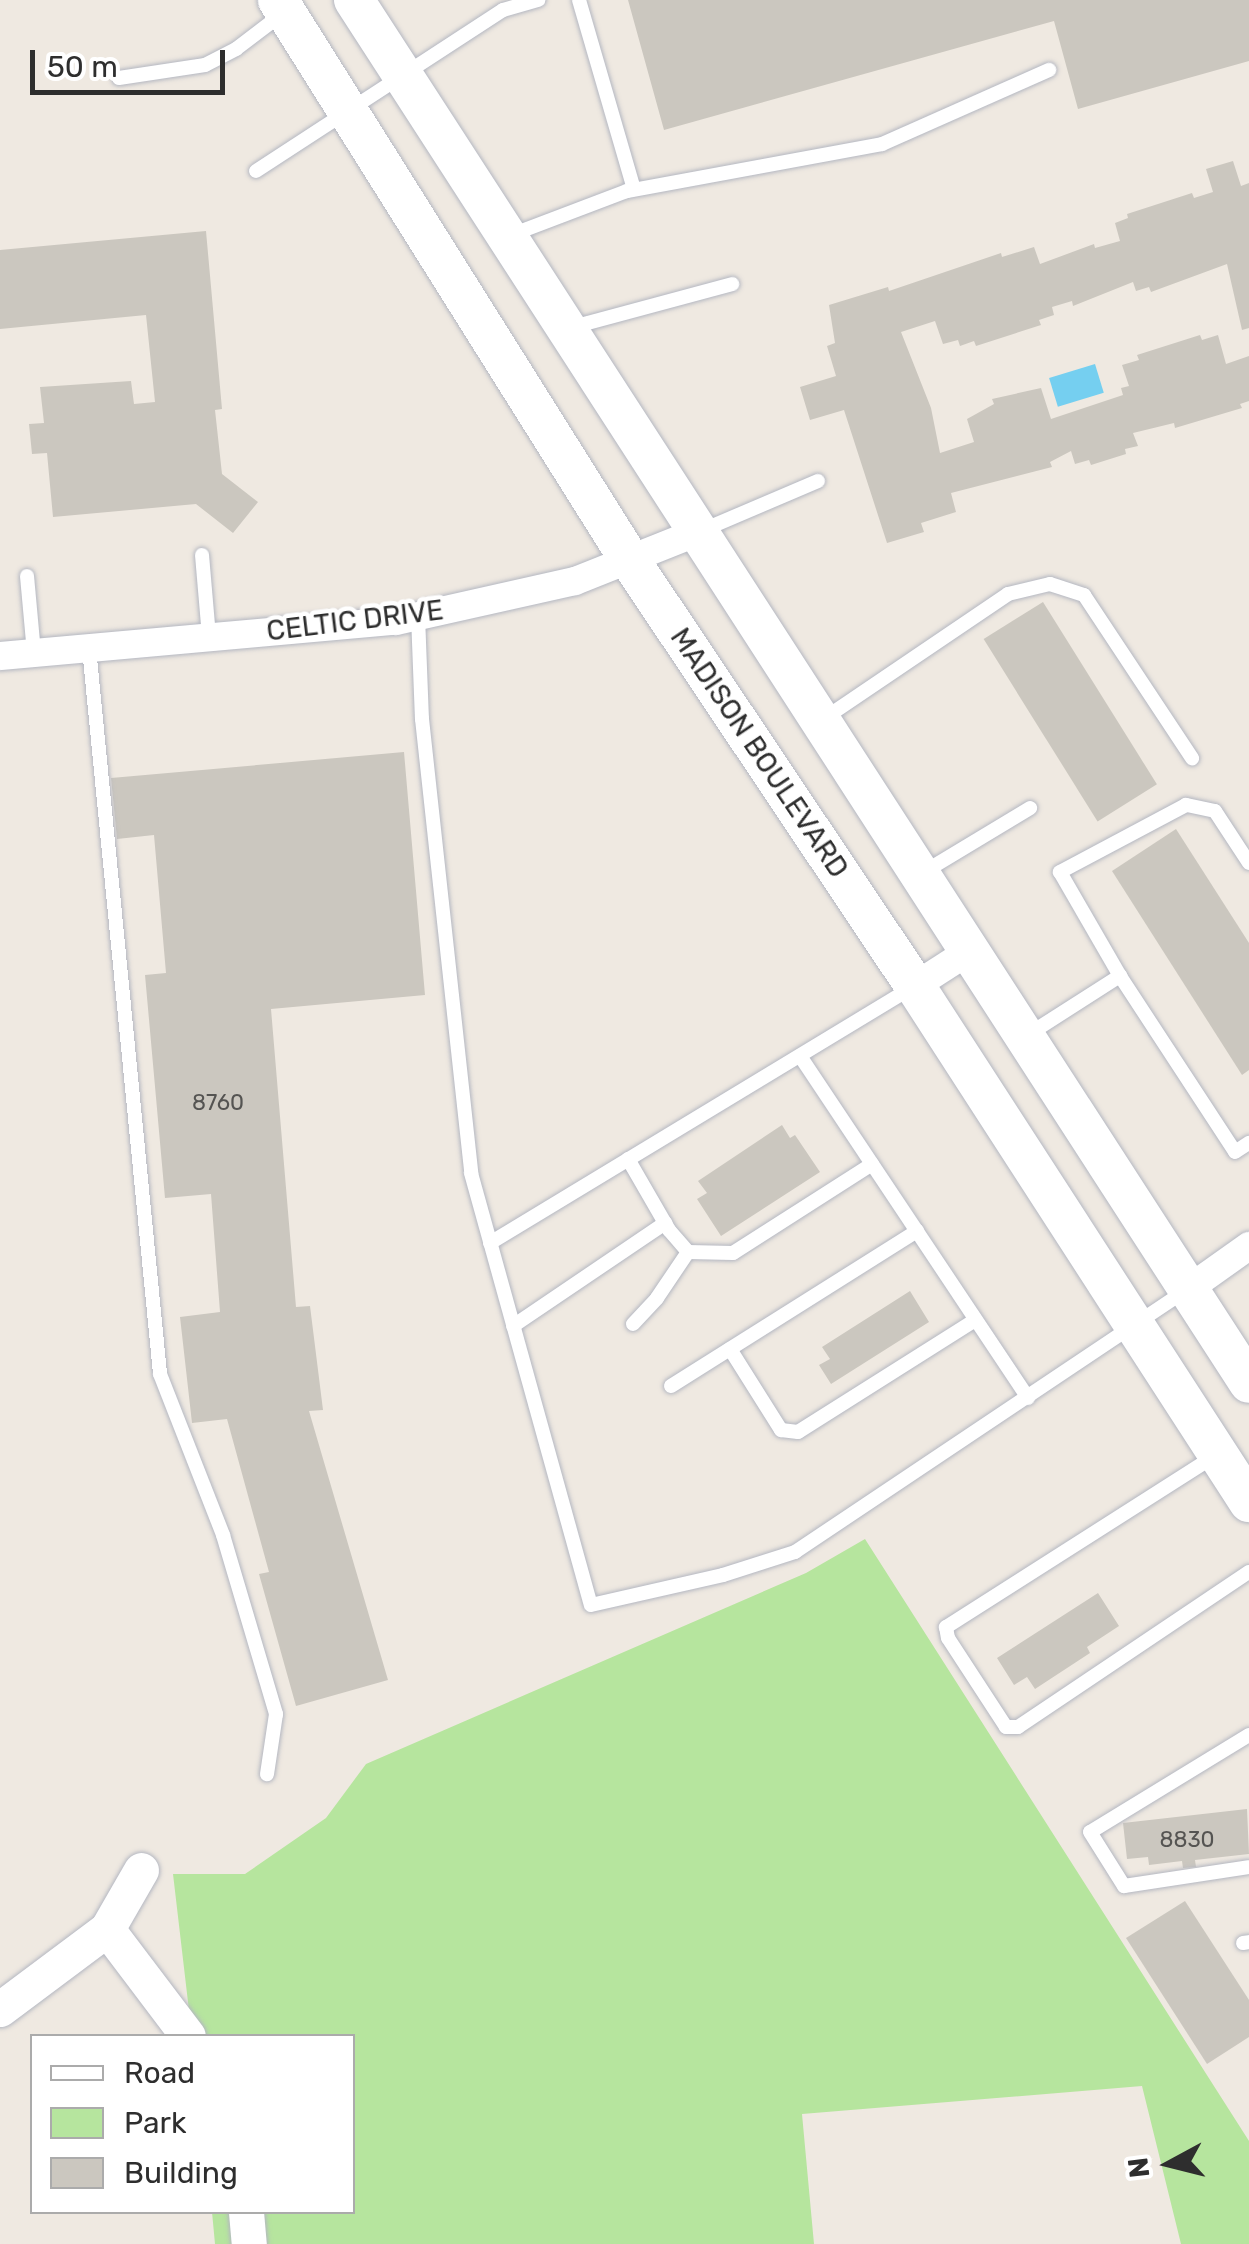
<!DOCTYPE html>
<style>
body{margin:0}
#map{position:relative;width:1249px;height:2244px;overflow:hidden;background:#efe9e1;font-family:Rubik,sans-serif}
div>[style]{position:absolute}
.green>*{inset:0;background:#b6e59e}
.water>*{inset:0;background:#75cff0;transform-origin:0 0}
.building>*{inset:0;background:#cbc7bf;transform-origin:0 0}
.roads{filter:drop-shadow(0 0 2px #b4b7c1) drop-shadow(0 0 2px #b4b7c1)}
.service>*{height:14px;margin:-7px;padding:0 7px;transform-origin:7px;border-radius:7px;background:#fff}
.minor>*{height:28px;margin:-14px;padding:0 14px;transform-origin:14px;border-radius:14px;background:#fff}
.tertiary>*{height:35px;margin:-17.5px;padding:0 17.5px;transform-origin:17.5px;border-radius:17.5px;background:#fff}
.secondary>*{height:40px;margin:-20px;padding:0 20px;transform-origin:20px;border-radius:20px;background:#fff}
span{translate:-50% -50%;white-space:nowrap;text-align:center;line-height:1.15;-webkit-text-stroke:9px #fff;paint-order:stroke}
.number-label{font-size:22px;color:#555452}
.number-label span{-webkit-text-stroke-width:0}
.street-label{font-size:28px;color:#2e2e2e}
.legend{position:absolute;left:30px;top:2034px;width:325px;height:180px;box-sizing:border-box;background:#fff;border:2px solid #ababab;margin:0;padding:12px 18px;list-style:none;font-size:30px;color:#2e2e2e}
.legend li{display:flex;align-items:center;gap:20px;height:50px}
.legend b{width:50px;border:2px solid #ababab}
.north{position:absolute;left:1119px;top:2114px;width:100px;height:100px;-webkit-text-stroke:8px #fff;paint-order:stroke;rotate:263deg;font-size:28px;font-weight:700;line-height:40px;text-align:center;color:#2e2e2e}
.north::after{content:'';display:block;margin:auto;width:35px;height:45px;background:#2e2e2e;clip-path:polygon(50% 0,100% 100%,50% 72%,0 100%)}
.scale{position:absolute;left:30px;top:50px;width:195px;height:45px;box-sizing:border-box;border:5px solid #2e2e2e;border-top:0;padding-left:12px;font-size:30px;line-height:35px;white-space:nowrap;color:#2e2e2e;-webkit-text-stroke:8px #fff;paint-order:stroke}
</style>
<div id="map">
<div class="green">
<i style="clip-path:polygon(865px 1539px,1249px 2141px,1249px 2244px,1181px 2244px,1142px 2086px,802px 2114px,814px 2244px,215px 2244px,212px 2212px,352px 2212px,352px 2036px,192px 2036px,173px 1874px,245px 1874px,326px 1818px,366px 1764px,806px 1573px)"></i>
</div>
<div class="water">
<i style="left:1095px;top:364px;width:30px;height:48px;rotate:73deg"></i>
</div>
<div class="building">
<i style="clip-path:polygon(628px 0,1249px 0,1249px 61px,1078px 109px,1054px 21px,664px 130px)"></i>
<i style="clip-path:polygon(1233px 161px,1241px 186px,1249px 183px,1249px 328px,1242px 330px,1227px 264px,1151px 292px,1149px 287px,1136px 291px,1133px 282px,1073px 306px,1072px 301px,1052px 307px,1054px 315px,1039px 320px,1041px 325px,976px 346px,974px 341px,960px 346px,958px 340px,943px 344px,935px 321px,901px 332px,931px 408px,940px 453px,974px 442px,967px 419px,994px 404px,992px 399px,1041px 388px,1051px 419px,1123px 395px,1121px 388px,1129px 386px,1122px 365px,1139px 360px,1137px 355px,1200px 335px,1202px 340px,1218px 335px,1226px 364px,1249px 356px,1249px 401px,1240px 404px,1242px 408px,1175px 428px,1174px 423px,1133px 433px,1138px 446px,1125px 449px,1126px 454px,1091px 465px,1089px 460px,1075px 464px,1071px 451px,1050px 462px,1052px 467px,951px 493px,956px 512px,921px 523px,924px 532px,887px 543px,844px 410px,810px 420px,800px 387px,836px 376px,827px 346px,835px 343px,829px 305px,888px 287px,889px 291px,1001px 253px,1002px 257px,1034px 247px,1040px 264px,1094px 244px,1095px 248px,1120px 241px,1115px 223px,1128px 218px,1127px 214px,1192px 193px,1194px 198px,1213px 192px,1206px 169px)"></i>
<i style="clip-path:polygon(206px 231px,222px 409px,215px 410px,222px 474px,258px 502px,233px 533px,196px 504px,53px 517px,47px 453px,32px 454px,29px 424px,44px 423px,40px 387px,131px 381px,134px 404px,155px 402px,146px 315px,0 329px,0 250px)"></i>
<i style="left:1043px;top:602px;width:215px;height:70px;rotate:58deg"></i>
<i style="clip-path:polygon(404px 752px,425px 995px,271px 1009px,296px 1307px,310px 1306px,323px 1410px,309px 1411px,388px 1680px,296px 1706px,259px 1574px,269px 1572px,227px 1419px,192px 1423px,180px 1317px,220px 1312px,211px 1194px,165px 1198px,145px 975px,166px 973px,154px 835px,117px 839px,111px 778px)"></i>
<i style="clip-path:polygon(1176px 829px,1249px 943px,1249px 1070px,1242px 1075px,1112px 871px)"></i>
<i style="clip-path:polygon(782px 1125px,790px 1138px,795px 1135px,820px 1172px,721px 1236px,697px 1199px,707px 1193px,698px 1181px)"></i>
<i style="clip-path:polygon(910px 1291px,929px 1322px,831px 1384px,819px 1365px,830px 1359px,822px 1347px)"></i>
<i style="clip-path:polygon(1098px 1593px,1119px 1626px,1087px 1647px,1090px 1653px,1035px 1689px,1027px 1677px,1014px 1685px,997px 1658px)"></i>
<i style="clip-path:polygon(1247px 1809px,1249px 1854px,1195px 1860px,1196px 1867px,1183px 1868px,1182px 1861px,1149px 1865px,1148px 1857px,1127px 1859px,1123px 1823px)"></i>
<i style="clip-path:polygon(1185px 1901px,1249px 2000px,1249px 2037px,1207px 2064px,1126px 1938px)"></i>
</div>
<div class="roads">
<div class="service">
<i style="left:579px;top:0;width:197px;rotate:73.8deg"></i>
<i style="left:119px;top:78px;width:87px;rotate:-8.6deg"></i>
<i style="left:205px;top:65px;width:35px;rotate:-27deg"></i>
<i style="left:236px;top:49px;width:58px;rotate:-37.3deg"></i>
<i style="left:256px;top:171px;width:295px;rotate:-33.1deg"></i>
<i style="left:503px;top:10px;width:37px;rotate:-16deg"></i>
<i style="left:511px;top:235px;width:124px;rotate:-20.8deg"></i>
<i style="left:627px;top:191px;width:259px;rotate:-10.4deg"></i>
<i style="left:882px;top:144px;width:183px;rotate:-23.9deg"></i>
<i style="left:573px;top:327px;width:165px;rotate:-15.1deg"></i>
<i style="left:703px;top:530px;width:125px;rotate:-23.1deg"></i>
<i style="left:202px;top:555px;width:82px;rotate:85.1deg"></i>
<i style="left:27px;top:576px;width:77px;rotate:84.8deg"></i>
<i style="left:418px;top:616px;width:103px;rotate:87.8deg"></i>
<i style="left:422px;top:719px;width:457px;rotate:83.8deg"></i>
<i style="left:471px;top:1173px;width:448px;rotate:74.5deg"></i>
<i style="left:591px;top:1605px;width:135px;rotate:-12.8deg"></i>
<i style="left:723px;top:1575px;width:76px;rotate:-17.7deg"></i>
<i style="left:795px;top:1552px;width:471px;rotate:-33.8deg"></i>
<i style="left:89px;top:648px;width:729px;rotate:84.41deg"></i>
<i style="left:160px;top:1374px;width:173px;rotate:68.6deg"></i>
<i style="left:223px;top:1535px;width:187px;rotate:73.5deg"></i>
<i style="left:276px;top:1714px;width:61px;rotate:98.5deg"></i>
<i style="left:825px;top:718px;width:221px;rotate:-34.1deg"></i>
<i style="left:1008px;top:594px;width:43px;rotate:-13.4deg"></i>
<i style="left:1050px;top:584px;width:36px;rotate:18deg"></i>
<i style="left:1084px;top:595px;width:196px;rotate:56.5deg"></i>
<i style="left:1249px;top:863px;width:62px;rotate:-123.2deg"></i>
<i style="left:1215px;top:811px;width:30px;rotate:-168deg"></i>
<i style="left:1186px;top:805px;width:143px;rotate:152deg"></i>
<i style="left:1060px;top:872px;width:120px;rotate:60deg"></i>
<i style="left:1120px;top:976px;width:210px;rotate:56.8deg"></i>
<i style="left:1235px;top:1152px;width:17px;rotate:-33deg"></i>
<i style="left:924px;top:872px;width:124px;rotate:-31.1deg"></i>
<i style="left:1026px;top:1036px;width:112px;rotate:-32.6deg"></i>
<i style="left:800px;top:1056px;width:411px;rotate:56.3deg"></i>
<i style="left:628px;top:1159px;width:82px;rotate:60deg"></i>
<i style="left:669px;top:1230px;width:29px;rotate:49deg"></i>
<i style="left:688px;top:1252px;width:45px;rotate:1.3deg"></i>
<i style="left:733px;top:1253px;width:165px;rotate:-32.6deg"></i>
<i style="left:490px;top:1243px;width:491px;rotate:-31.2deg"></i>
<i style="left:633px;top:1324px;width:35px;rotate:-47deg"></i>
<i style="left:657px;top:1298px;width:55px;rotate:-56deg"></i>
<i style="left:513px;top:1326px;width:184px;rotate:-34.1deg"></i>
<i style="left:730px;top:1349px;width:96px;rotate:57.8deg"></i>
<i style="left:781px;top:1430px;width:17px;rotate:7deg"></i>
<i style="left:798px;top:1432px;width:209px;rotate:-32.3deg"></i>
<i style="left:671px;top:1386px;width:291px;rotate:-32.2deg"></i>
<i style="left:1213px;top:1457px;width:317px;rotate:147.5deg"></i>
<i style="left:946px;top:1627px;width:11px;rotate:80deg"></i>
<i style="left:948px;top:1638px;width:106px;rotate:56.9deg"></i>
<i style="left:1006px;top:1727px;width:12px"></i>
<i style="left:1018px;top:1727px;width:278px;rotate:-33.9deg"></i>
<i style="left:1249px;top:1735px;width:186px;rotate:148.6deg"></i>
<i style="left:1090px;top:1832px;width:64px;rotate:57.8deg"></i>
<i style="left:1124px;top:1886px;width:126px;rotate:-8.6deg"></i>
<i style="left:1243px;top:1943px;width:6px;rotate:-9deg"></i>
</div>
<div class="minor">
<i style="left:0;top:656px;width:398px;rotate:-5.1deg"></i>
<i style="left:396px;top:621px;width:183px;rotate:-12.6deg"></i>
<i style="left:575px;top:581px;width:132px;rotate:-21.7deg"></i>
<i style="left:915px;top:986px;width:64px;rotate:-32.9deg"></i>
<i style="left:1187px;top:1290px;width:76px;rotate:-35.4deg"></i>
</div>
<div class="tertiary">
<i style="left:107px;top:1929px;width:134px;rotate:52.9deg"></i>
<i style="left:0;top:2009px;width:134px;rotate:-36.8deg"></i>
<i style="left:107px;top:1929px;width:68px;rotate:-60deg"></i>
<i style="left:246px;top:2212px;width:32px;rotate:85deg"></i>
</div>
<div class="secondary">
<i style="left:278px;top:0;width:664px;rotate:57.87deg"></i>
<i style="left:631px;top:562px;width:510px;rotate:56.19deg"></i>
<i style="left:915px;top:986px;width:615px;rotate:57.09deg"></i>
<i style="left:354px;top:0;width:1647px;rotate:57.09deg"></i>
</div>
</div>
<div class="number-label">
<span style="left:218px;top:1103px">8760</span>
<span style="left:1187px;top:1840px">8830</span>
</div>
<div class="street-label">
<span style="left:355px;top:621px;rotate:-7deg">CELTIC DRIVE</span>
<span style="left:759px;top:753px;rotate:56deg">MADISON BOULEVARD</span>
</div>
<ul class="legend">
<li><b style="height:12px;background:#fff"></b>Road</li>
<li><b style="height:28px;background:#b6e59e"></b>Park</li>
<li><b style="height:28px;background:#cbc7bf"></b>Building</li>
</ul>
<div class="north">N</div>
<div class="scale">50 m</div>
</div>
